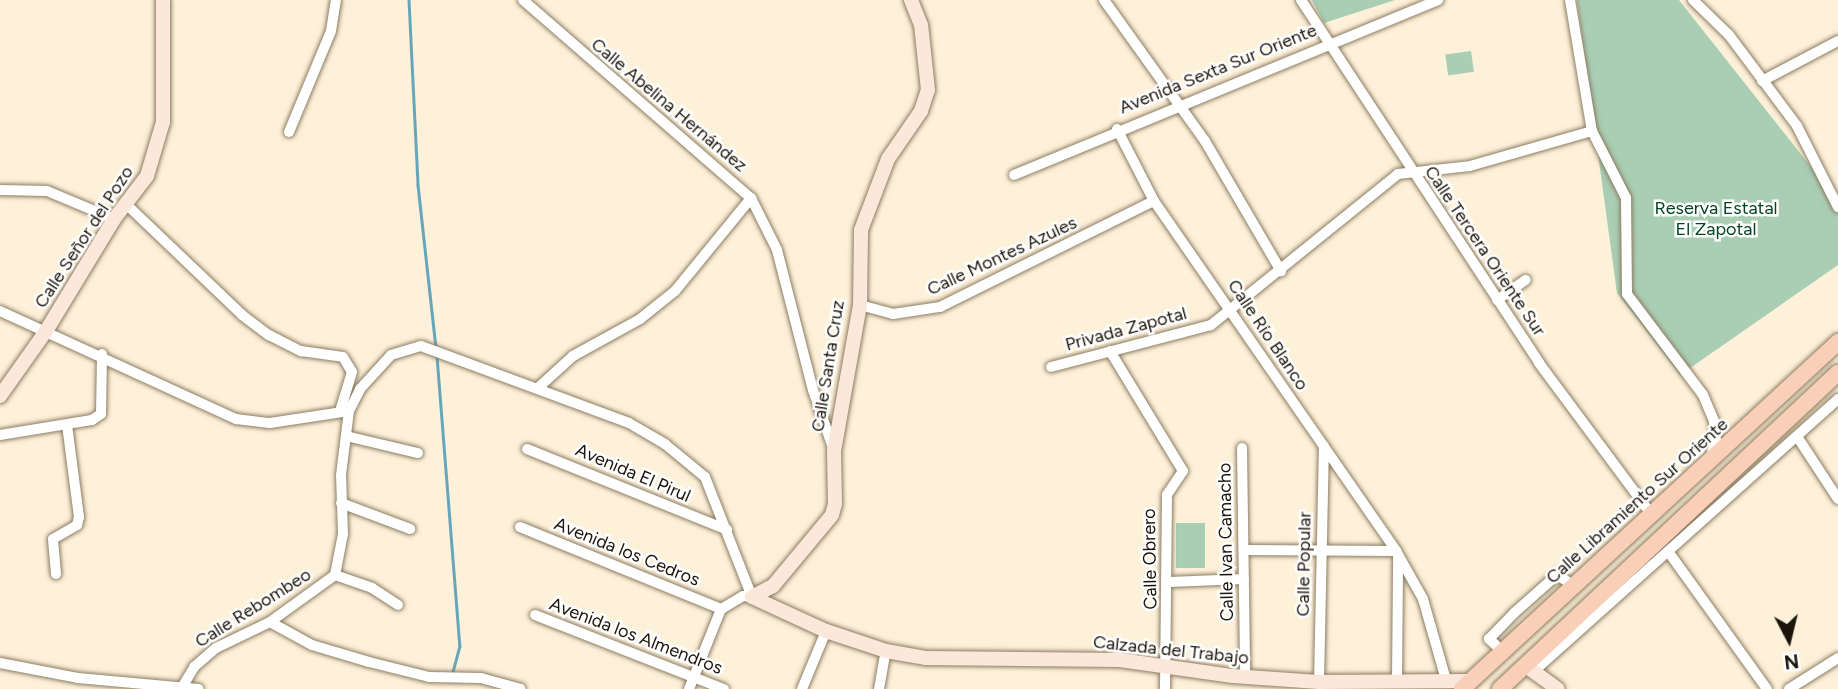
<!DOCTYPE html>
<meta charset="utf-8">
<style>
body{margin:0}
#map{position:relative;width:1838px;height:689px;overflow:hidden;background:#fef1d9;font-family:Figtree,sans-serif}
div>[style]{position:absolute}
.green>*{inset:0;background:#a9ceb4;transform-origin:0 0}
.stream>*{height:2.5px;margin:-1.25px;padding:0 1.25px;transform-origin:1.25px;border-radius:1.25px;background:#66a6bb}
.roads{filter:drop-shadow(0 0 2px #8b7d62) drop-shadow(0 0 2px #8b7d62)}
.street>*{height:10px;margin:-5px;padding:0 5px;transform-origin:5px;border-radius:5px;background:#fff}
.secondary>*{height:14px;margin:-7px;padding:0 7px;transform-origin:7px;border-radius:7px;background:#fce7db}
.primary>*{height:16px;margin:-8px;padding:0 8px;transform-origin:8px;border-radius:8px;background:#f9cfb7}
span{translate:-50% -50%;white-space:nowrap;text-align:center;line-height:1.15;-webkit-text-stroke:5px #fff;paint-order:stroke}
.street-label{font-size:18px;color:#1b160b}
.park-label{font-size:18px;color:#044323}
.north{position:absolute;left:1754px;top:605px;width:70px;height:70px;-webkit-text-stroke:5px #fff;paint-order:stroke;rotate:173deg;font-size:19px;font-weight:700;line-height:28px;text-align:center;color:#1b160b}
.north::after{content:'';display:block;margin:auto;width:24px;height:32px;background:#1b160b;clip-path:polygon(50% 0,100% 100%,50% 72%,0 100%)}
</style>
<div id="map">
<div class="green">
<i style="clip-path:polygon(1312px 0,1395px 0,1324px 23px)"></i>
<i style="clip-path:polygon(1577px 0,1679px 0,1838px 201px,1838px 265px,1680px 375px,1617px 293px)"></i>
<i style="left:1471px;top:51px;width:21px;height:26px;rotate:82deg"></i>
<i style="left:1176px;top:523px;width:29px;height:45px"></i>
</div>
<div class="stream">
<i style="left:409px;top:0;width:185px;rotate:87.2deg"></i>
<i style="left:418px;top:185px;width:165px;rotate:83.7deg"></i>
<i style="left:437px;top:356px;width:291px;rotate:85.5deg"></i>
<i style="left:460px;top:646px;width:28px;rotate:105deg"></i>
</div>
<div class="roads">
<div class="street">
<i style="left:523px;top:0;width:302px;rotate:41deg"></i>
<i style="left:751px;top:198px;width:58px;rotate:63.4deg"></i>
<i style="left:777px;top:250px;width:145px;rotate:75.6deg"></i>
<i style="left:813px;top:390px;width:65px;rotate:71deg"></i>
<i style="left:1104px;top:0;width:173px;rotate:54.4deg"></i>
<i style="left:1205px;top:141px;width:151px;rotate:59.7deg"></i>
<i style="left:1301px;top:0;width:434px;rotate:56.7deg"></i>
<i style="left:1539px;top:363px;width:188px;rotate:53.4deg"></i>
<i style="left:1570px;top:0;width:133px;rotate:80.5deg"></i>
<i style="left:1592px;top:131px;width:75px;rotate:63.1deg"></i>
<i style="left:1626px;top:198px;width:96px;rotate:89.4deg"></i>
<i style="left:1627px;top:294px;width:126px;rotate:53deg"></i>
<i style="left:1703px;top:395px;width:28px;rotate:67deg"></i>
<i style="left:1714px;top:421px;width:20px;rotate:84deg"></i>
<i style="left:1716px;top:441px;width:18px;rotate:109deg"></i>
<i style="left:1693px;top:0;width:50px;rotate:44.2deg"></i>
<i style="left:1729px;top:35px;width:114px;rotate:53.2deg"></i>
<i style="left:1797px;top:126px;width:91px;rotate:63.2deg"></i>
<i style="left:1762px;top:81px;width:86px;rotate:-27.8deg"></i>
<i style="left:1117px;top:129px;width:81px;rotate:62.8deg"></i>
<i style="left:1154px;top:201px;width:426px;rotate:55.3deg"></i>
<i style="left:1396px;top:551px;width:55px;rotate:60.6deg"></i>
<i style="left:1423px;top:599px;width:84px;rotate:74.1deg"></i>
<i style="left:289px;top:132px;width:109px;rotate:-67.4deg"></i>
<i style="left:331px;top:31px;width:31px;rotate:-81deg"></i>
<i style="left:1014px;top:175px;width:459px;rotate:-22.4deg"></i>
<i style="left:0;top:190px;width:47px;rotate:1.2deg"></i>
<i style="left:47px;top:191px;width:73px;rotate:22.7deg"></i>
<i style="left:126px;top:204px;width:161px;rotate:43.7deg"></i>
<i style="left:242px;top:315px;width:34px;rotate:37deg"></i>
<i style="left:269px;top:335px;width:36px;rotate:27deg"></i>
<i style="left:301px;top:351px;width:42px;rotate:8.1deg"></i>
<i style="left:343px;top:357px;width:17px;rotate:59deg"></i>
<i style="left:352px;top:372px;width:39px;rotate:107deg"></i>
<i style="left:1497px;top:300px;width:35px;rotate:-35deg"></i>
<i style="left:860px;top:305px;width:34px;rotate:15deg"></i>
<i style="left:893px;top:314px;width:48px;rotate:-8.5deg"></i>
<i style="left:940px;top:307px;width:239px;rotate:-26.4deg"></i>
<i style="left:0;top:311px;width:260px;rotate:24.6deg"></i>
<i style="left:236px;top:419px;width:34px;rotate:7deg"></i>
<i style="left:270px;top:423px;width:80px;rotate:-8.6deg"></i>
<i style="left:1110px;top:351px;width:140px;rotate:58.7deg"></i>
<i style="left:1183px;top:471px;width:29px;rotate:124deg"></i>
<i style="left:1167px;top:495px;width:194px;rotate:90.6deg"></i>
<i style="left:1051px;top:367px;width:165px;rotate:-14.7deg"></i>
<i style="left:1211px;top:325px;width:240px;rotate:-38.9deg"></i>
<i style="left:1398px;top:174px;width:72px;rotate:-6.3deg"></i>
<i style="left:1470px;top:166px;width:127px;rotate:-16deg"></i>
<i style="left:539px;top:387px;width:46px;rotate:-42.4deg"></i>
<i style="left:573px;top:356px;width:77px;rotate:-28.9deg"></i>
<i style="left:640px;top:319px;width:45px;rotate:-38.7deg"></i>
<i style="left:675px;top:291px;width:120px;rotate:-50.7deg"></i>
<i style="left:0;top:435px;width:93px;rotate:-9.3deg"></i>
<i style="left:92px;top:420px;width:11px;rotate:-34deg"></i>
<i style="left:101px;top:414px;width:60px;rotate:-89deg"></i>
<i style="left:346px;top:436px;width:74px;rotate:13.3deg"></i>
<i style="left:1798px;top:438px;width:73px;rotate:56.7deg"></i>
<i style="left:1242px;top:448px;width:229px;rotate:89.2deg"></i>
<i style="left:527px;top:449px;width:216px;rotate:22deg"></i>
<i style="left:341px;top:503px;width:74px;rotate:20.6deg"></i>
<i style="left:520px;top:527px;width:217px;rotate:22.2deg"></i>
<i style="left:1244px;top:550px;width:152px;rotate:0.4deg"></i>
<i style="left:1670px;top:554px;width:166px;rotate:54.3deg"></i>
<i style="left:56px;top:574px;width:35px;rotate:-95deg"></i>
<i style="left:53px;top:539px;width:28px;rotate:-30deg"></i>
<i style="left:77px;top:525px;width:8px;rotate:-76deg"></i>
<i style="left:79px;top:517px;width:93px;rotate:-97.4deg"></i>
<i style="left:335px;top:575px;width:39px;rotate:19deg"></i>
<i style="left:372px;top:588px;width:31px;rotate:33deg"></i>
<i style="left:1169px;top:582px;width:75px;rotate:-2.3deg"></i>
<i style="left:535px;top:615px;width:203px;rotate:21.4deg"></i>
<i style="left:270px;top:622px;width:48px;rotate:28.7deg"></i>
<i style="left:312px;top:645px;width:59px;rotate:16.6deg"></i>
<i style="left:369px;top:662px;width:62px;rotate:14deg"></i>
<i style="left:429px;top:677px;width:52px;rotate:1.1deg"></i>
<i style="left:481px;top:678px;width:41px;rotate:15.4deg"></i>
<i style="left:1502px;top:651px;width:18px;rotate:-137deg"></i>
<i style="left:1489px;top:639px;width:36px;rotate:-46deg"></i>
<i style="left:1514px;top:613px;width:57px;rotate:-41.5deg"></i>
<i style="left:1557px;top:575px;width:19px;rotate:32deg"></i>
<i style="left:0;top:663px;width:79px;rotate:10.9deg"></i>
<i style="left:78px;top:678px;width:121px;rotate:5.2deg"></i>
<i style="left:1534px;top:671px;width:408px;rotate:-41.8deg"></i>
<i style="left:1319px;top:682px;width:236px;rotate:-88.8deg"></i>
<i style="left:1397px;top:683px;width:127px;rotate:-89.5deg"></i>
<i style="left:181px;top:689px;width:26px;rotate:-59deg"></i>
<i style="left:194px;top:667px;width:29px;rotate:-41deg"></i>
<i style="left:216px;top:648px;width:60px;rotate:-25.7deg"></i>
<i style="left:270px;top:622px;width:80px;rotate:-35.9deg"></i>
<i style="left:335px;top:575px;width:42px;rotate:-79deg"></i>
<i style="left:343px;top:534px;width:59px;rotate:-91.9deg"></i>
<i style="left:341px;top:475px;width:64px;rotate:-82.9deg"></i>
<i style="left:349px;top:411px;width:25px;rotate:-63deg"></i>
<i style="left:360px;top:389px;width:46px;rotate:-47.6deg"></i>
<i style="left:391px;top:355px;width:31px;rotate:-17deg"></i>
<i style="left:421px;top:346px;width:222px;rotate:20.3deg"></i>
<i style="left:629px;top:423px;width:42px;rotate:30.3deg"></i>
<i style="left:665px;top:444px;width:52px;rotate:39.5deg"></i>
<i style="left:705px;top:477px;width:129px;rotate:68.6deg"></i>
<i style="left:752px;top:597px;width:9px;rotate:-174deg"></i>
<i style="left:743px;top:596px;width:26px;rotate:149deg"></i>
<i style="left:721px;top:609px;width:86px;rotate:111.8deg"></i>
<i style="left:802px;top:689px;width:63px;rotate:-67.5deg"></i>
<i style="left:879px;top:689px;width:39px;rotate:-80deg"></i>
<i style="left:1789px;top:689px;width:58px;rotate:-32.3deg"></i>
</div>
<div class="secondary">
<i style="left:0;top:396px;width:80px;rotate:-54.7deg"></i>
<i style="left:46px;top:331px;width:131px;rotate:-58.7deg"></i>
<i style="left:114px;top:219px;width:54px;rotate:-52.5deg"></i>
<i style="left:147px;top:176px;width:56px;rotate:-73.5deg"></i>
<i style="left:163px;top:122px;width:122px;rotate:-90deg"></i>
<i style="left:752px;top:597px;width:81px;rotate:24.7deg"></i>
<i style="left:826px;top:631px;width:63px;rotate:18.4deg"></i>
<i style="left:886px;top:651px;width:41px;rotate:9.9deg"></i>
<i style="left:926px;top:658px;width:194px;rotate:0.6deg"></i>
<i style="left:1120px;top:660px;width:114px;rotate:8.1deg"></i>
<i style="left:1233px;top:676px;width:86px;rotate:4deg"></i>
<i style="left:1319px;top:682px;width:152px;rotate:-0.4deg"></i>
<i style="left:752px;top:597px;width:24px;rotate:-28deg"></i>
<i style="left:773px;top:586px;width:92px;rotate:-50.3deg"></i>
<i style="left:832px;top:515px;width:11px;rotate:-75deg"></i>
<i style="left:835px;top:504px;width:53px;rotate:-91.1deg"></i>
<i style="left:834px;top:451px;width:148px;rotate:-79.9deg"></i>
<i style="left:860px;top:305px;width:75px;rotate:-89.2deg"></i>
<i style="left:861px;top:230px;width:76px;rotate:-69.2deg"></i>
<i style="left:888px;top:159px;width:58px;rotate:-55.5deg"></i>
<i style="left:921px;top:111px;width:22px;rotate:-72deg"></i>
<i style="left:928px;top:90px;width:65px;rotate:-96.1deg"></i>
<i style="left:921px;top:25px;width:27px;rotate:-112deg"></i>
<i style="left:1526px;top:666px;width:39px;rotate:36deg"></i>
</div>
<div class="primary">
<i style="left:1462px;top:689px;width:512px;rotate:-42.7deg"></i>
<i style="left:1500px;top:689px;width:463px;rotate:-43.1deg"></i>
</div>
</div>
<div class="street-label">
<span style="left:1218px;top:69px;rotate:-22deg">Avenida Sexta Sur Oriente</span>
<span style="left:669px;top:105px;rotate:40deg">Calle Abelina Hernández</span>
<span style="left:84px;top:237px;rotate:-57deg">Calle Señor del Pozo</span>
<span style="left:1485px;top:251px;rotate:56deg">Calle Tercera Oriente Sur</span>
<span style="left:1002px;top:256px;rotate:-25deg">Calle Montes Azules</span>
<span style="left:1126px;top:329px;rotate:-15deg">Privada Zapotal</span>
<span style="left:1268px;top:335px;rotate:56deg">Calle Río Blanco</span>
<span style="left:828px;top:366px;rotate:-81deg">Calle Santa Cruz</span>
<span style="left:633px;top:473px;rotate:23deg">Avenida El Pirul</span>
<span style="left:1637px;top:501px;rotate:-42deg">Calle Libramiento Sur Oriente</span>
<span style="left:1226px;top:542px;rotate:-91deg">Calle Ivan Camacho</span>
<span style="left:627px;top:552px;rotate:22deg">Avenida los Cedros</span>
<span style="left:1150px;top:559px;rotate:-91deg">Calle Obrero</span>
<span style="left:1304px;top:564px;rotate:-89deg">Calle Popular</span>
<span style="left:253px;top:608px;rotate:-32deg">Calle Rebombeo</span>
<span style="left:636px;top:636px;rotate:21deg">Avenida los Almendros</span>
<span style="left:1171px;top:650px;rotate:6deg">Calzada del Trabajo</span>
</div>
<div class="park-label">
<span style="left:1716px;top:219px">Reserva Estatal<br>El Zapotal</span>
</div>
<div class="north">N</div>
</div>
